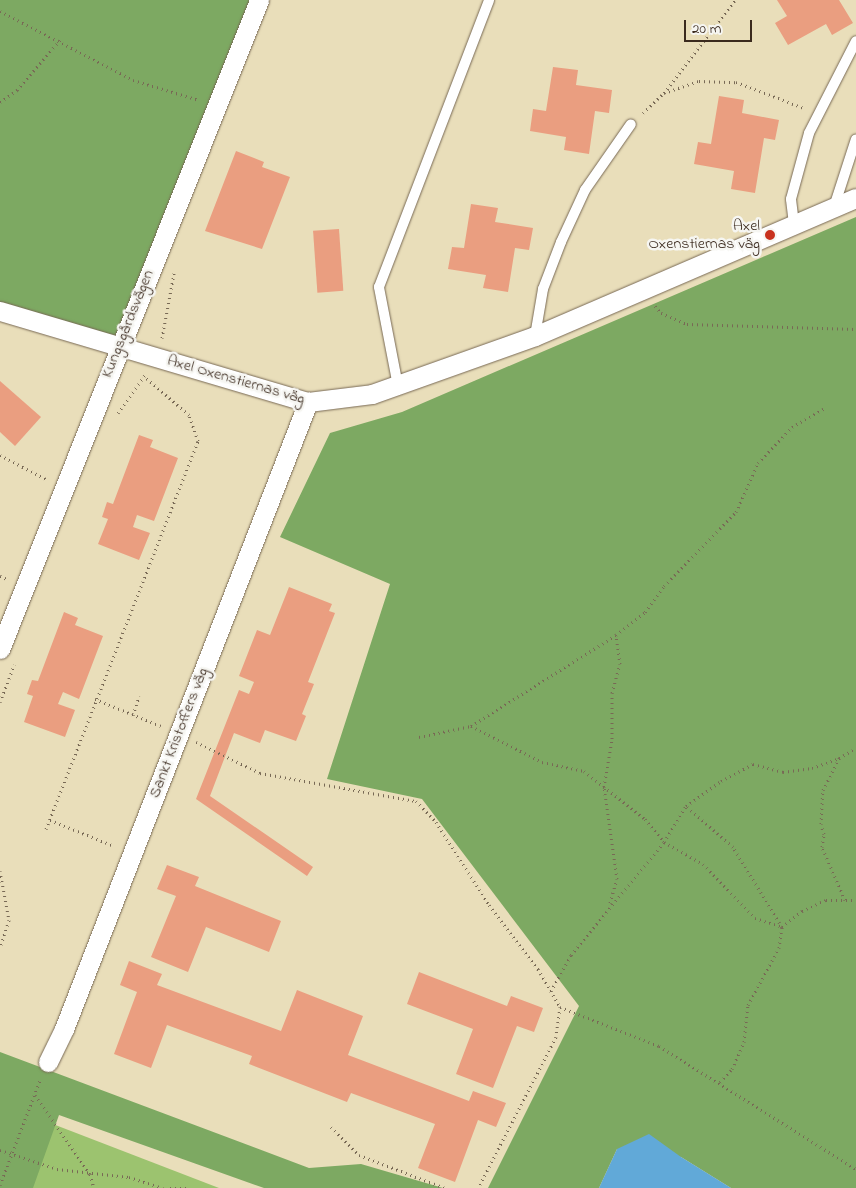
<!DOCTYPE html>
<meta charset="utf-8">
<style>
body{margin:0}
#map{position:relative;width:856px;height:1188px;overflow:hidden;background:#e9deba;font-family:"Indie Flower",sans-serif}
div>[style]{position:absolute}
.green>*{inset:0;background:#9cc36f}
.forest>*{inset:0;background:#7da962}
.water>*{inset:0;background:#61a9d8}
.building>*{inset:0;background:#ea9e80;transform-origin:0 0}
.path>*{height:3px;margin-top:-1.5px;transform-origin:0;background:repeating-linear-gradient(90deg,#786955 0 1px,transparent 0 5px)}
.roads{filter:drop-shadow(0 0 1px #786955) drop-shadow(0 0 1px #786955)}
.lane>*{height:10px;margin:-5px;padding:0 5px;transform-origin:5px;border-radius:5px;background:#fff}
.street>*{height:19px;margin:-9.5px;padding:0 9.5px;transform-origin:9.5px;border-radius:9.5px;background:#fff}
.dots>*{width:14px;height:14px;translate:-50% -50%;box-sizing:border-box;border:2px solid #f6f6f2;border-radius:50%}
span{translate:-50% -50%;white-space:nowrap;text-align:center;line-height:1.15;-webkit-text-stroke:5px #f6f6f2;paint-order:stroke}
.poi-label{font-size:16px;color:#3b2a1e}
.right{translate:-100% -50%;text-align:right}
.street-label{font-size:16px;color:#3b2a1e}
.scale{position:absolute;left:684px;top:20px;width:68px;height:22px;box-sizing:border-box;border:2px solid #3b2a1e;border-top:0;padding-left:6px;font-size:15px;line-height:18px;white-space:nowrap;color:#3b2a1e;-webkit-text-stroke:4px #f6f6f2;paint-order:stroke}
</style>
<div id="map">
<div class="green">
<i style="clip-path:polygon(45px 1121px,219px 1188px,19px 1188px)"></i>
</div>
<div class="forest">
<i style="clip-path:polygon(0 0,259px 0,119px 344px,0 311px)"></i>
<i style="clip-path:polygon(856px 217px,856px 1188px,731px 1188px,681px 1157px,617px 1149px,599px 1188px,488px 1188px,579px 1006px,422px 799px,327px 779px,390px 584px,280px 537px,330px 433px,402px 412px)"></i>
<i style="clip-path:polygon(0 1052px,309px 1168px,361px 1164px,443px 1188px,264px 1188px,59px 1115px,33px 1188px,0 1188px)"></i>
</div>
<div class="water">
<i style="clip-path:polygon(649px 1134px,681px 1157px,731px 1188px,599px 1188px,617px 1149px)"></i>
</div>
<div class="building">
<i style="clip-path:polygon(777px 0,839px 0,853px 23px,832px 35px,826px 24px,788px 45px,775px 23px,787px 16px)"></i>
<i style="clip-path:polygon(553px 67px,578px 70px,576px 85px,612px 90px,609px 113px,595px 111px,589px 154px,564px 150px,566px 137px,530px 131px,533px 109px,546px 111px)"></i>
<i style="clip-path:polygon(719px 96px,744px 100px,742px 113px,779px 120px,775px 140px,764px 138px,755px 193px,731px 189px,734px 171px,694px 164px,698px 142px,711px 144px)"></i>
<i style="clip-path:polygon(236px 151px,264px 162px,262px 167px,290px 177px,262px 249px,205px 231px)"></i>
<i style="clip-path:polygon(471px 204px,498px 208px,495px 222px,533px 228px,529px 250px,515px 248px,508px 292px,483px 288px,486px 275px,448px 269px,452px 247px,464px 248px)"></i>
<i style="left:339px;top:229px;width:62px;height:26px;rotate:86deg"></i>
<i style="clip-path:polygon(0 381px,41px 417px,15px 446px,0 432px)"></i>
<i style="clip-path:polygon(139px 435px,153px 440px,150px 447px,178px 458px,154px 521px,137px 515px,133px 527px,150px 533px,139px 560px,98px 544px,108px 519px,102px 517px,107px 502px,113px 504px)"></i>
<i style="clip-path:polygon(289px 587px,332px 604px,329px 611px,335px 613px,308px 682px,314px 684px,302px 714px,306px 716px,296px 741px,265px 730px,260px 743px,234px 733px,210px 796px,313px 867px,307px 876px,196px 799px,239px 690px,249px 694px,254px 682px,239px 676px,257px 630px,270px 635px)"></i>
<i style="clip-path:polygon(64px 612px,78px 618px,75px 625px,103px 636px,79px 699px,63px 692px,58px 704px,75px 710px,65px 737px,24px 722px,33px 696px,27px 694px,32px 680px,38px 681px)"></i>
<i style="clip-path:polygon(167px 865px,199px 877px,195px 886px,281px 921px,269px 952px,206px 927px,188px 972px,151px 957px,176px 896px,157px 889px)"></i>
<i style="clip-path:polygon(129px 961px,162px 974px,157px 985px,281px 1031px,297px 990px,363px 1016px,348px 1055px,469px 1101px,473px 1091px,506px 1103px,496px 1127px,478px 1120px,455px 1182px,418px 1168px,435px 1124px,351px 1093px,347px 1102px,249px 1064px,252px 1056px,167px 1025px,151px 1068px,114px 1054px,137px 992px,120px 985px)"></i>
<i style="clip-path:polygon(419px 972px,507px 1006px,511px 996px,543px 1008px,534px 1032px,517px 1026px,493px 1088px,456px 1074px,473px 1029px,407px 1004px)"></i>
</div>
<div class="path">
<i style="left:0;top:11px;width:150px;rotate:27.4deg"></i>
<i style="left:133px;top:80px;width:69px;rotate:16.9deg"></i>
<i style="left:664px;top:93px;width:117px;rotate:-52.6deg"></i>
<i style="left:0;top:102px;width:21px;rotate:-35deg"></i>
<i style="left:17px;top:90px;width:66px;rotate:-49.3deg"></i>
<i style="left:643px;top:113px;width:29px;rotate:-44deg"></i>
<i style="left:664px;top:93px;width:37px;rotate:-19deg"></i>
<i style="left:699px;top:81px;width:37px;rotate:2deg"></i>
<i style="left:736px;top:82px;width:73px;rotate:20.9deg"></i>
<i style="left:655px;top:306px;width:9px;rotate:49deg"></i>
<i style="left:661px;top:313px;width:28px;rotate:23deg"></i>
<i style="left:687px;top:324px;width:169px;rotate:1.7deg"></i>
<i style="left:162px;top:338px;width:66px;rotate:-79.5deg"></i>
<i style="left:118px;top:413px;width:47px;rotate:-54.6deg"></i>
<i style="left:0;top:455px;width:52px;rotate:27.6deg"></i>
<i style="left:0;top:576px;width:8px;rotate:23deg"></i>
<i style="left:95px;top:699px;width:71px;rotate:22.2deg"></i>
<i style="left:0;top:702px;width:40px;rotate:-69deg"></i>
<i style="left:133px;top:715px;width:20px;rotate:-72deg"></i>
<i style="left:471px;top:726px;width:171px;rotate:-32.1deg"></i>
<i style="left:616px;top:635px;width:37px;rotate:-38deg"></i>
<i style="left:645px;top:612px;width:32px;rotate:-54deg"></i>
<i style="left:664px;top:586px;width:103px;rotate:-45.8deg"></i>
<i style="left:736px;top:512px;width:54px;rotate:-65.8deg"></i>
<i style="left:758px;top:463px;width:50px;rotate:-46.6deg"></i>
<i style="left:792px;top:427px;width:39px;rotate:-30deg"></i>
<i style="left:419px;top:737px;width:53px;rotate:-11.9deg"></i>
<i style="left:471px;top:726px;width:80px;rotate:26.9deg"></i>
<i style="left:542px;top:762px;width:43px;rotate:12.1deg"></i>
<i style="left:584px;top:771px;width:78px;rotate:38.2deg"></i>
<i style="left:645px;top:819px;width:30px;rotate:50deg"></i>
<i style="left:664px;top:842px;width:45px;rotate:29.4deg"></i>
<i style="left:703px;top:864px;width:75px;rotate:46.1deg"></i>
<i style="left:755px;top:918px;width:28px;rotate:18deg"></i>
<i style="left:782px;top:927px;width:94px;rotate:-121.5deg"></i>
<i style="left:733px;top:847px;width:62px;rotate:-138.9deg"></i>
<i style="left:196px;top:742px;width:71px;rotate:25.8deg"></i>
<i style="left:260px;top:773px;width:158px;rotate:10.2deg"></i>
<i style="left:416px;top:801px;width:29px;rotate:46deg"></i>
<i style="left:436px;top:822px;width:98px;rotate:57.4deg"></i>
<i style="left:489px;top:905px;width:81px;rotate:52.6deg"></i>
<i style="left:538px;top:969px;width:44px;rotate:59.9deg"></i>
<i style="left:560px;top:1007px;width:30px;rotate:98deg"></i>
<i style="left:556px;top:1037px;width:170px;rotate:117.3deg"></i>
<i style="left:50px;top:820px;width:69px;rotate:22.1deg"></i>
<i style="left:46px;top:829px;width:417px;rotate:-68.6deg"></i>
<i style="left:198px;top:441px;width:28px;rotate:-109deg"></i>
<i style="left:189px;top:415px;width:60px;rotate:-139.1deg"></i>
<i style="left:0;top:871px;width:50px;rotate:79.6deg"></i>
<i style="left:9px;top:920px;width:28px;rotate:108deg"></i>
<i style="left:845px;top:900px;width:58px;rotate:-113.5deg"></i>
<i style="left:822px;top:847px;width:13px;rotate:-81deg"></i>
<i style="left:824px;top:834px;width:10px;rotate:-107deg"></i>
<i style="left:821px;top:824px;width:34px;rotate:-87deg"></i>
<i style="left:823px;top:790px;width:36px;rotate:-63deg"></i>
<i style="left:839px;top:758px;width:20px;rotate:-30deg"></i>
<i style="left:610px;top:903px;width:25px;rotate:-74deg"></i>
<i style="left:617px;top:879px;width:93px;rotate:-98deg"></i>
<i style="left:604px;top:787px;width:49px;rotate:-80.5deg"></i>
<i style="left:612px;top:739px;width:46px;rotate:-90deg"></i>
<i style="left:612px;top:693px;width:30px;rotate:-75deg"></i>
<i style="left:620px;top:664px;width:29px;rotate:-98deg"></i>
<i style="left:551px;top:991px;width:41px;rotate:-60.9deg"></i>
<i style="left:571px;top:955px;width:146px;rotate:-50.5deg"></i>
<i style="left:664px;top:842px;width:42px;rotate:-58.6deg"></i>
<i style="left:686px;top:806px;width:43px;rotate:-35.5deg"></i>
<i style="left:721px;top:781px;width:36px;rotate:-28deg"></i>
<i style="left:753px;top:764px;width:31px;rotate:15deg"></i>
<i style="left:783px;top:772px;width:29px;rotate:-8deg"></i>
<i style="left:812px;top:768px;width:29px;rotate:-20deg"></i>
<i style="left:560px;top:1007px;width:106px;rotate:21.5deg"></i>
<i style="left:659px;top:1046px;width:232px;rotate:32deg"></i>
<i style="left:720px;top:1082px;width:18px;rotate:-47deg"></i>
<i style="left:732px;top:1069px;width:30px;rotate:-66deg"></i>
<i style="left:744px;top:1042px;width:37px;rotate:-84deg"></i>
<i style="left:748px;top:1005px;width:65px;rotate:-61.5deg"></i>
<i style="left:779px;top:948px;width:21px;rotate:-82deg"></i>
<i style="left:782px;top:927px;width:26px;rotate:-39deg"></i>
<i style="left:802px;top:911px;width:26px;rotate:-25deg"></i>
<i style="left:826px;top:900px;width:30px"></i>
<i style="left:35px;top:1095px;width:96px;rotate:55.2deg"></i>
<i style="left:90px;top:1174px;width:15px;rotate:74deg"></i>
<i style="left:331px;top:1127px;width:40px;rotate:45deg"></i>
<i style="left:359px;top:1155px;width:92px;rotate:21deg"></i>
<i style="left:0;top:1150px;width:60px;rotate:18.4deg"></i>
<i style="left:57px;top:1169px;width:72px;rotate:6.3deg"></i>
<i style="left:129px;top:1177px;width:36px;rotate:18deg"></i>
<i style="left:0;top:1185px;width:112px;rotate:-69.1deg"></i>
<i style="left:170px;top:1188px;width:19px"></i>
</div>
<div class="roads">
<div class="lane">
<i style="left:834px;top:207px;width:71px;rotate:-72.1deg"></i>
<i style="left:794px;top:224px;width:25px;rotate:-97deg"></i>
<i style="left:791px;top:199px;width:68px;rotate:-74.7deg"></i>
<i style="left:809px;top:133px;width:103px;rotate:-62.9deg"></i>
<i style="left:535px;top:336px;width:48px;rotate:-80.3deg"></i>
<i style="left:543px;top:289px;width:50px;rotate:-69deg"></i>
<i style="left:561px;top:242px;width:57px;rotate:-65.2deg"></i>
<i style="left:585px;top:190px;width:80px;rotate:-55.1deg"></i>
<i style="left:398px;top:386px;width:101px;rotate:-100.9deg"></i>
<i style="left:379px;top:287px;width:307px;rotate:-69deg"></i>
</div>
<div class="street">
<i style="left:0;top:311px;width:321px;rotate:16.5deg"></i>
<i style="left:308px;top:402px;width:64px;rotate:-7.1deg"></i>
<i style="left:372px;top:394px;width:173px;rotate:-19.6deg"></i>
<i style="left:535px;top:336px;width:349px;rotate:-23.3deg"></i>
<i style="left:0;top:649px;width:699px;rotate:-68.24deg"></i>
<i style="left:48px;top:1062px;width:37px;rotate:-64deg"></i>
<i style="left:64px;top:1029px;width:673px;rotate:-68.74deg"></i>
</div>
</div>
<div class="dots">
<i style="left:770px;top:235px;background:#c8321e"></i>
</div>
<div class="poi-label">
<span class="right" style="left:760px;top:235px">Axel<br>Oxenstiernas väg</span>
</div>
<div class="street-label">
<span style="left:128px;top:324px;rotate:-68deg">Kungsgårdsvägen</span>
<span style="left:236px;top:380px;rotate:16deg">Axel Oxenstiernas väg</span>
<span style="left:179px;top:733px;rotate:-69deg">Sankt Kristoffers väg</span>
</div>
<div class="scale">20 m</div>
</div>
